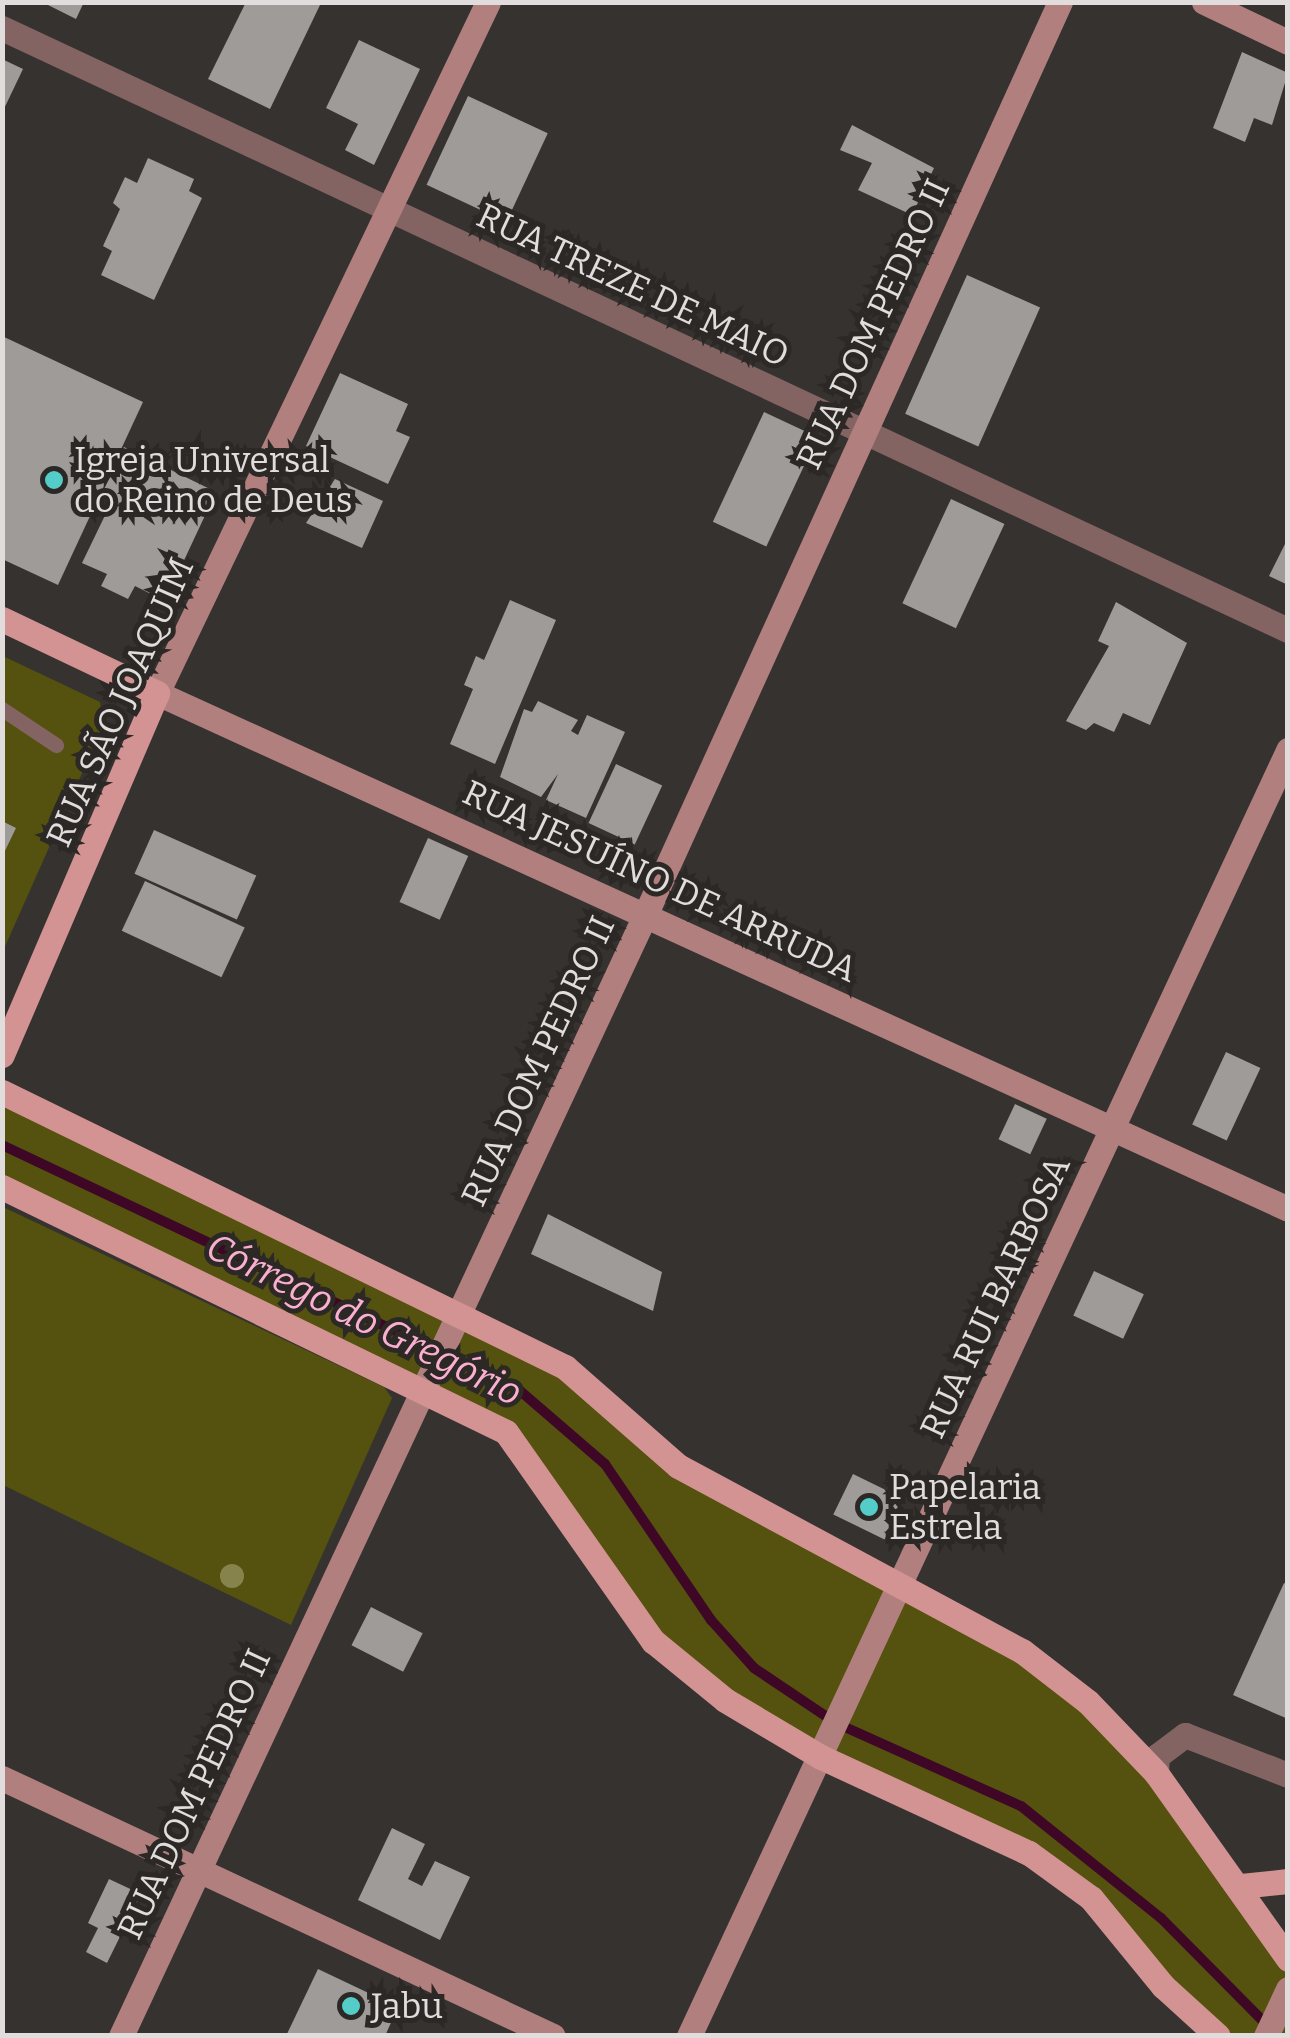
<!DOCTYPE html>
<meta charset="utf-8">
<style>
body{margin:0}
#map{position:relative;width:1290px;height:2038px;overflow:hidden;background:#353230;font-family:Bitter,serif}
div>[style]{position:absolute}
.green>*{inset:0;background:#55510f}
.stream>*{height:10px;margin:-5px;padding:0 5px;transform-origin:5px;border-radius:5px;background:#3e0725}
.building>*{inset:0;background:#9e9b98;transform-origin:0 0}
.lane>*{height:15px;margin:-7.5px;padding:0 7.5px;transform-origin:7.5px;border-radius:7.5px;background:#836463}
.street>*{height:25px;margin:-12.5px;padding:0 12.5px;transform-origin:12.5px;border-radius:12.5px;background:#836463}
.secondary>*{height:25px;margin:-12.5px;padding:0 12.5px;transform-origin:12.5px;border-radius:12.5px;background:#b07f7e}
.primary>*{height:25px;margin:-12.5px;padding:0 12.5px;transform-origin:12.5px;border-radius:12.5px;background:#d29392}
.trees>*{width:24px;height:24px;margin:-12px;border-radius:50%;background:#87834d}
.dots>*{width:28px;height:28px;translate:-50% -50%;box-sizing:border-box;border:5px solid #2b2826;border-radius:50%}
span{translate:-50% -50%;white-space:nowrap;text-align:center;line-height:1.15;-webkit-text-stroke:10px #2b2826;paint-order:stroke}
.street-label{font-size:35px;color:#e0dddc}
.poi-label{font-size:35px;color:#e0dddc}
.left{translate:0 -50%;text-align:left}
.water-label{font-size:38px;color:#faafcf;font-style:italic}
.frame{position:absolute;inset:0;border:5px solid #e0dddc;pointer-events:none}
</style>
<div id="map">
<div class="green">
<i style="clip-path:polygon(3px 656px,100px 702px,103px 726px,3px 951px)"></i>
<i style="clip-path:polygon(2px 1092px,565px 1367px,627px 1422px,1088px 1702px,1287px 1959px,1287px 2035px,1218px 2035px,1091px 1898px,821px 1757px,653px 1641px,506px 1432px,3px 1187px)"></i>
<i style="clip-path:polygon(3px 1207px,384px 1387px,392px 1398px,291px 1625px,3px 1485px)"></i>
</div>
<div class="stream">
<i style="left:2px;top:1145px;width:571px;rotate:25.31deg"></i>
<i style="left:518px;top:1389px;width:115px;rotate:40.8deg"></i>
<i style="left:605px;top:1464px;width:189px;rotate:55.8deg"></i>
<i style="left:711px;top:1620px;width:64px;rotate:48.1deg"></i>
<i style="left:754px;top:1668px;width:99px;rotate:33.9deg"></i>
<i style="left:836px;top:1723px;width:203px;rotate:24.2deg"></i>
<i style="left:1021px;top:1806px;width:179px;rotate:38.7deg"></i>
<i style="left:1161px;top:1918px;width:153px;rotate:45.3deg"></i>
</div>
<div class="building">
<i style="clip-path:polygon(42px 2px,84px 2px,76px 19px)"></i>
<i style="clip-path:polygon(246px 2px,320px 5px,270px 109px,208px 79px)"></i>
<i style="clip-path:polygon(359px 40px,420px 69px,374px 165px,345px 150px,358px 124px,326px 108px)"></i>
<i style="clip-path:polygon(1242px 52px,1288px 73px,1272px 125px,1254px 118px,1245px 142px,1213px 128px)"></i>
<i style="clip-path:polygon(2px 59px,23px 69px,2px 113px)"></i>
<i style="left:468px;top:96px;width:88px;height:98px;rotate:25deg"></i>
<i style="clip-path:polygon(852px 125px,934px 168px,912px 215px,858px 190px,872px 163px,840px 150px)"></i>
<i style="clip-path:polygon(148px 158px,194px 179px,189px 191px,202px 198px,154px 300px,101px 275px,112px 251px,103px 246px,120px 209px,113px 203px,125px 177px,137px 183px)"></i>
<i style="left:967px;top:275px;width:80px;height:152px;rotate:24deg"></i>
<i style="clip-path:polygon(2px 336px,143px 402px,58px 585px,2px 559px)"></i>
<i style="clip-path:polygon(340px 373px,408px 404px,396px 431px,410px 437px,388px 484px,306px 446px)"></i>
<i style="left:764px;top:412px;width:59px;height:121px;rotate:25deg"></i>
<i style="clip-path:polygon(124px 447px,216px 492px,165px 601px,135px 586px,128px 599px,101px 586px,107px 574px,82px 563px,111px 503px,100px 498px)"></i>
<i style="clip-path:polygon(335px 479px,383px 501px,362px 548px,306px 523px)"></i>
<i style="left:951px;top:499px;width:59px;height:115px;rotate:25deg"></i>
<i style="clip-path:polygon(1288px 538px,1288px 585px,1269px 576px)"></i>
<i style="clip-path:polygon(510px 600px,556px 620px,495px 764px,450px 744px,473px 689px,464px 685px,476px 656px,484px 660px)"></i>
<i style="clip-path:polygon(1116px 602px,1187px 643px,1150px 725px,1123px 713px,1114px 732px,1094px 723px,1086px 730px,1066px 721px,1109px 646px,1098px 641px)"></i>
<i style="clip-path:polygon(538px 701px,578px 720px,571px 731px,578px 735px,587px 715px,625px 732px,586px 818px,546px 800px,558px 774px,541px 797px,500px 777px,524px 709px,532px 712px)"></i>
<i style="left:616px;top:764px;width:51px;height:65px;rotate:25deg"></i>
<i style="clip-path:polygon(2px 821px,16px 828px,2px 857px)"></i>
<i style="left:154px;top:830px;width:112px;height:48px;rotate:24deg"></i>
<i style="left:428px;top:838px;width:44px;height:70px;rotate:24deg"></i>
<i style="left:145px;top:881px;width:110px;height:55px;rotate:25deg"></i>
<i style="left:1226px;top:1052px;width:38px;height:80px;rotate:25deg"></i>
<i style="left:1015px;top:1104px;width:35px;height:39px;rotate:25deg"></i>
<i style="clip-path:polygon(548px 1214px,662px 1272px,653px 1311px,531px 1254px)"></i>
<i style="left:1094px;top:1271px;width:55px;height:49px;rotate:25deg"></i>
<i style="left:853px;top:1474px;width:57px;height:45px;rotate:26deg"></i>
<i style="clip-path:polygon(1284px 1583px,1288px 1585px,1288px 1719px,1233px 1695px)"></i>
<i style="left:371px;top:1607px;width:58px;height:43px;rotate:27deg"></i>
<i style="clip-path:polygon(392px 1828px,425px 1844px,408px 1879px,422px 1886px,435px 1861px,470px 1877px,440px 1940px,358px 1900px)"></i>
<i style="clip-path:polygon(109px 1879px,141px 1894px,107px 1963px,86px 1952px,98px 1928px,88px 1923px)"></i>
<i style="clip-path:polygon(318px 1969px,398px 2007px,385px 2036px,286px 2036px)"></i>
</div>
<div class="lane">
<i style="left:2px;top:709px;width:65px;rotate:33.7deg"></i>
</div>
<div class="street">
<i style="left:2px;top:28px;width:1420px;rotate:25.09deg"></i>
<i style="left:1156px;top:1773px;width:17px;rotate:-87deg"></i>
<i style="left:1157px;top:1756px;width:35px;rotate:-37deg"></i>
<i style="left:1185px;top:1735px;width:110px;rotate:21.2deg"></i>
</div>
<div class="secondary">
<i style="left:488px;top:2px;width:766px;rotate:115.6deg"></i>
<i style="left:157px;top:693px;width:1243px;rotate:24.52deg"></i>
<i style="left:1204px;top:2px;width:93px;rotate:25.5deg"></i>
<i style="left:2px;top:1778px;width:608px;rotate:25.09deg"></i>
<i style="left:121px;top:2036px;width:1242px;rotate:-64.94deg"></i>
<i style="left:647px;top:911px;width:998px;rotate:-65.57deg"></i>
<i style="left:689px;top:2036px;width:1419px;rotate:-65.02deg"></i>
<i style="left:1266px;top:2036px;width:52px;rotate:-64.9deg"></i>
</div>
<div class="primary">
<i style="left:2px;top:619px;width:172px;rotate:25.5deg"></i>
<i style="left:157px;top:693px;width:394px;rotate:113.2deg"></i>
<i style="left:2px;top:1092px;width:627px;rotate:26.03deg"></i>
<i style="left:565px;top:1367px;width:150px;rotate:41.2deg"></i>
<i style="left:678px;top:1466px;width:391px;rotate:28.3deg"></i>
<i style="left:1022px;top:1651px;width:83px;rotate:37.7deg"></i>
<i style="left:1088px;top:1702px;width:98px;rotate:46.2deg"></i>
<i style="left:1156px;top:1773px;width:228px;rotate:54.6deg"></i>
<i style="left:2px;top:1187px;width:560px;rotate:25.92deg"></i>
<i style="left:506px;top:1432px;width:256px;rotate:54.9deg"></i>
<i style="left:653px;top:1641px;width:93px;rotate:39.3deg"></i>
<i style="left:725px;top:1700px;width:112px;rotate:30.7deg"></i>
<i style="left:821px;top:1757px;width:229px;rotate:24.8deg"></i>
<i style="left:1029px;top:1853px;width:77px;rotate:36deg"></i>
<i style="left:1091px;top:1898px;width:114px;rotate:50.7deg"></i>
<i style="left:1163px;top:1986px;width:74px;rotate:42.3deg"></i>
<i style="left:1241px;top:1886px;width:47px;rotate:-6.1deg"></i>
</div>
<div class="trees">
<i style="left:232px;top:1576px"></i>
</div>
<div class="dots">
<i style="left:54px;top:480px;background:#54cdc8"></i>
<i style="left:869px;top:1507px;background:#54cdc8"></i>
<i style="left:351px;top:2006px;background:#54cdc8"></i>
</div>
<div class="street-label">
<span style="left:633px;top:285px;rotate:25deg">RUA TREZE DE MAIO</span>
<span style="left:873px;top:324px;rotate:-65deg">RUA DOM PEDRO II</span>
<span style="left:120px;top:702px;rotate:-66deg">RUA SÃO JOAQUIM</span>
<span style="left:660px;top:881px;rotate:25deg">RUA JESUÍNO DE ARRUDA</span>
<span style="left:538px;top:1061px;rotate:-65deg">RUA DOM PEDRO II</span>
<span style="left:995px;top:1297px;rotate:-65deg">RUA RUI BARBOSA</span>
<span style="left:194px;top:1794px;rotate:-65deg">RUA DOM PEDRO II</span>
</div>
<div class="poi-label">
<span class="left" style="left:74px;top:480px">Igreja Universal<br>do Reino de Deus</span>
<span class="left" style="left:889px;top:1507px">Papelaria<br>Estrela</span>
<span class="left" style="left:371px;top:2006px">Jabu</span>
</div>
<div class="water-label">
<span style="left:364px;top:1320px;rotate:26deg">Córrego do Gregório</span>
</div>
<div class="frame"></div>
</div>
